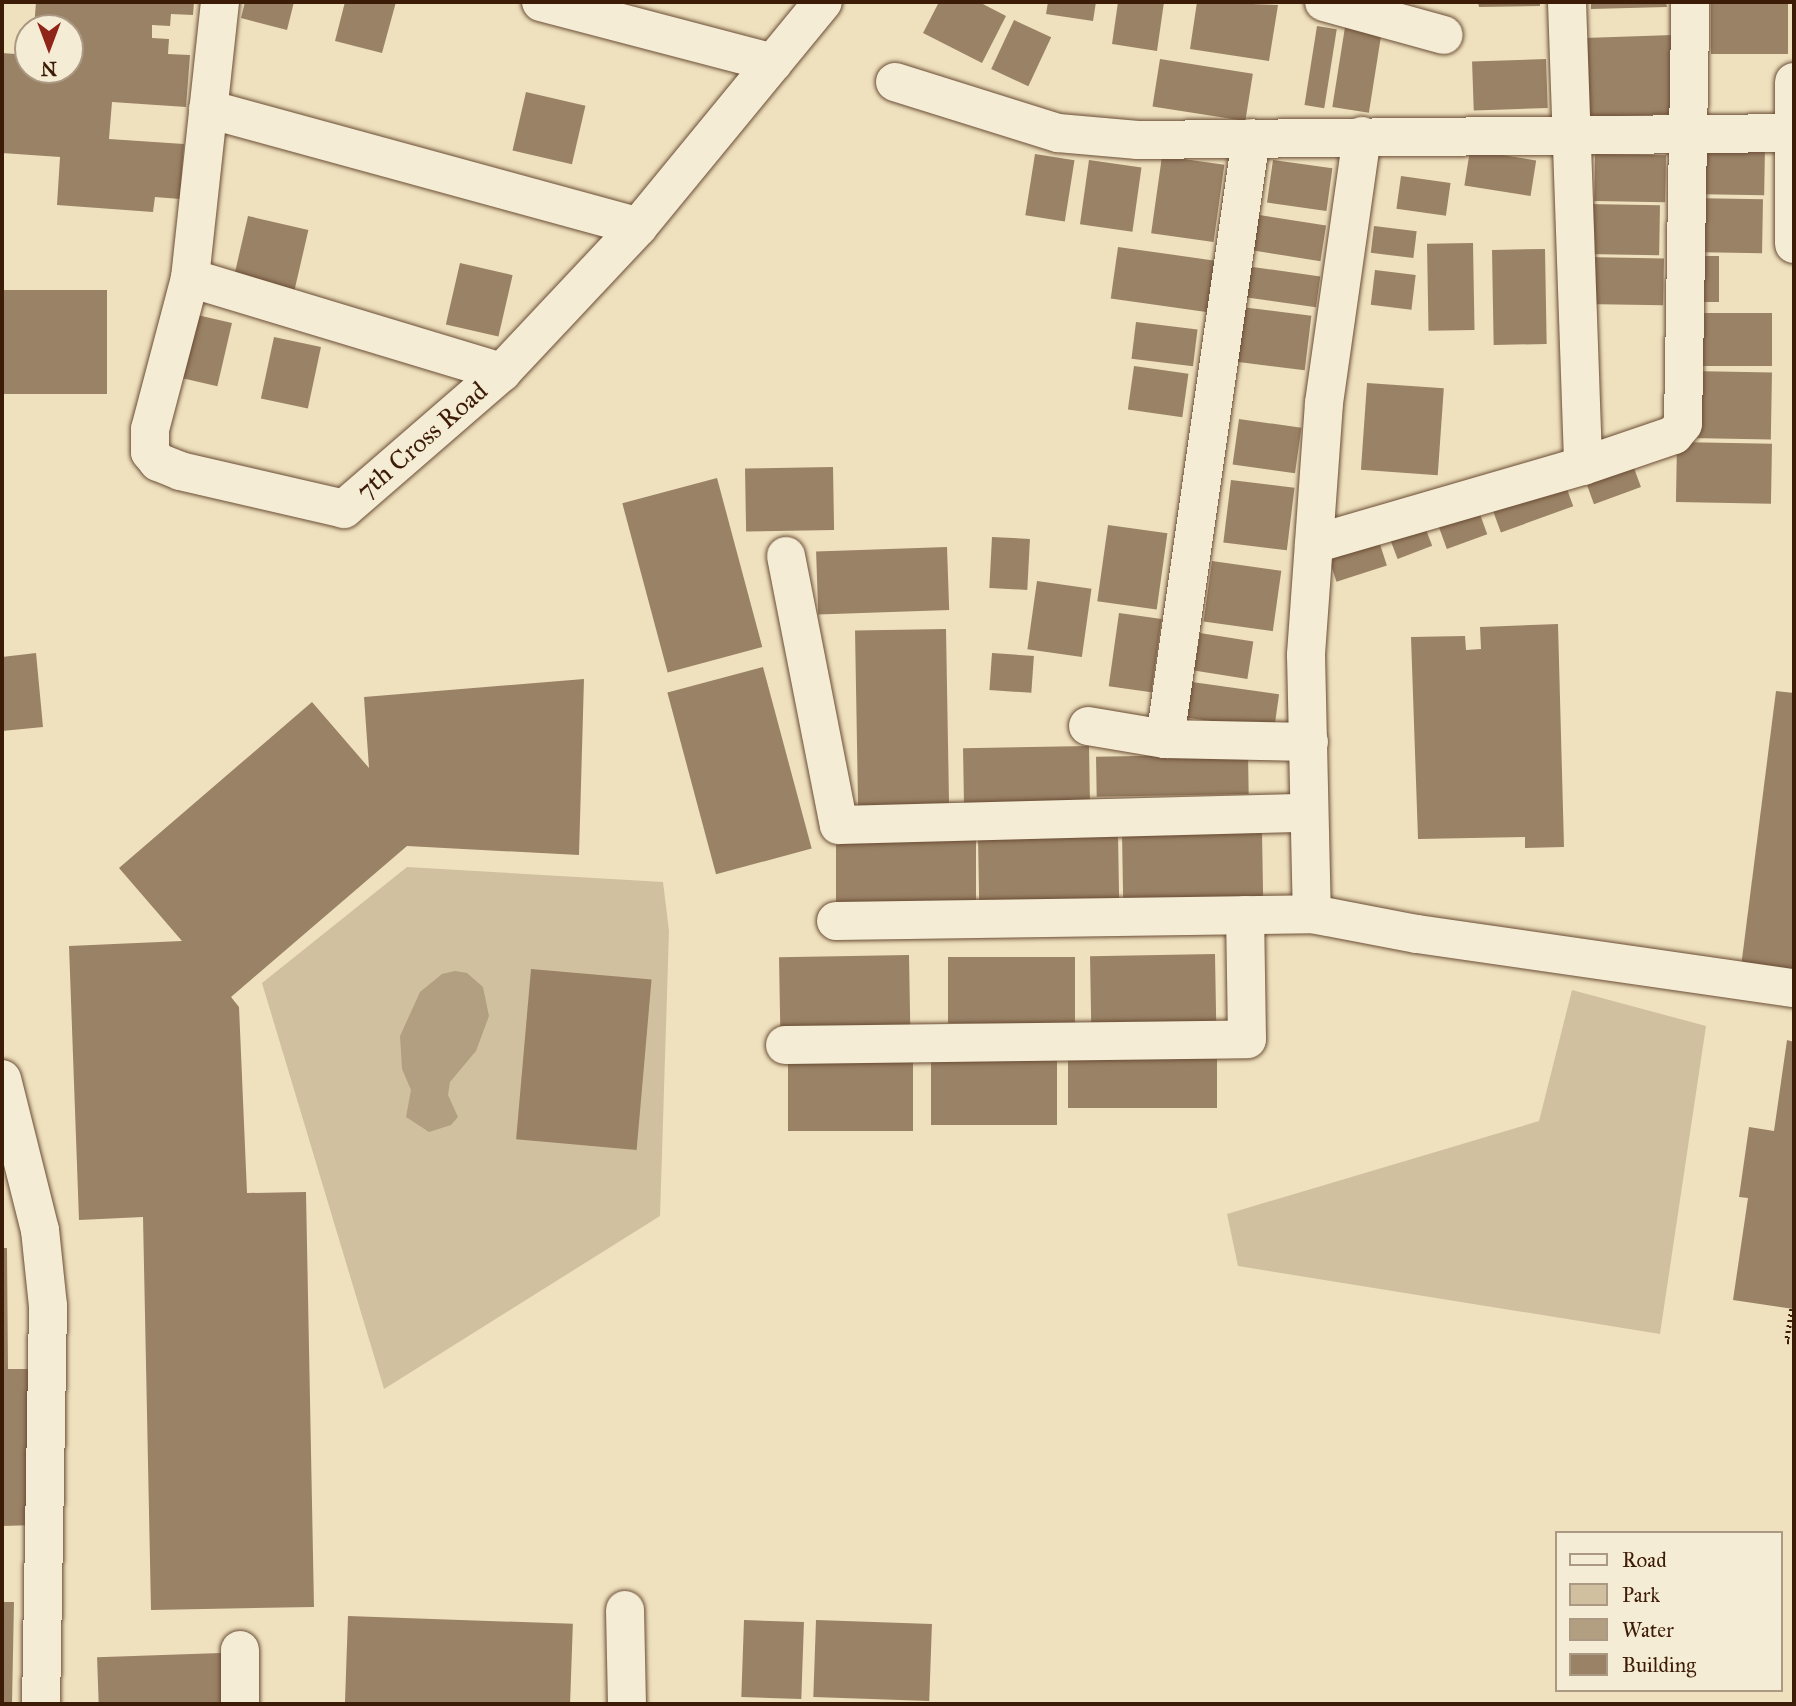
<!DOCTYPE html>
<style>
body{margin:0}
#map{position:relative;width:1796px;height:1706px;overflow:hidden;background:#efe1be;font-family:"IM FELL Great Primer",serif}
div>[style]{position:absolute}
.green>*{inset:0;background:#d1c09f}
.water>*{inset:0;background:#b29e80}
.building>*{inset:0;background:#9a8266;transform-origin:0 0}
.path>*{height:4.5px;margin-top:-2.25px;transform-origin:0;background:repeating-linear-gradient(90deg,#3d1c07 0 2px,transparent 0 5.5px)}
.roads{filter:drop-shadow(0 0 2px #6a4d35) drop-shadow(0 0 2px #6a4d35)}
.minor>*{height:38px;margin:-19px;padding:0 19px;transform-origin:19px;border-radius:19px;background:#f5ecd5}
span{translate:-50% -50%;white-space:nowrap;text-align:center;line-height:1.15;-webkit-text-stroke:7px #f5ecd5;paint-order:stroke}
.street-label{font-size:26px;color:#3d1c07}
.frame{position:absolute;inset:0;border:4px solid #3d1c07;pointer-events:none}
.legend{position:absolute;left:1555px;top:1531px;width:228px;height:161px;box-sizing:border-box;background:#f5ecd5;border:2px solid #ab9983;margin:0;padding:9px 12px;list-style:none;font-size:21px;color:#3d1c07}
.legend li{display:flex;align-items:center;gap:14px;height:35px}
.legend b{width:35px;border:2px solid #ab9983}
.north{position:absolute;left:14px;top:14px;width:70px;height:70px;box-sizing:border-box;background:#f5ecd5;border:2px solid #ab9983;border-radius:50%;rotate:180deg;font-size:19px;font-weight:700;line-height:28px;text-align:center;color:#3d1c07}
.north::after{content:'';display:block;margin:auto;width:24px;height:32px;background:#8f2418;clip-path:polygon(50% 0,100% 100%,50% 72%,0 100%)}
</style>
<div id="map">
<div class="green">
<i style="clip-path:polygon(407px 867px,663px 882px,669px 931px,660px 1216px,384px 1389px,262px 983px)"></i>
<i style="clip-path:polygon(1572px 990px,1706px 1026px,1660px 1334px,1238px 1266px,1227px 1214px,1539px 1121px)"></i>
</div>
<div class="water">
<i style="clip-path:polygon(455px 971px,467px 973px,483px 987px,489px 1016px,476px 1051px,450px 1082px,448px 1095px,458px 1117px,451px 1125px,429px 1132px,406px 1117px,411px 1090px,402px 1069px,400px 1036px,420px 992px,442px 974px)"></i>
</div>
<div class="building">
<i style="clip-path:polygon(36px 2px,194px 2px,193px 15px,171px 14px,170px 26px,152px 25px,152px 38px,169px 39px,168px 54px,190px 55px,186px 107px,112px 102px,109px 139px,184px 144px,180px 199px,155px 197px,153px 212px,57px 205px,60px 157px,2px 153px,2px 53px,28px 55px,28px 70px,70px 70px,70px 28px,34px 28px)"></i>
<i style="clip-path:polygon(245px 2px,294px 2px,287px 30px,241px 18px)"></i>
<i style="clip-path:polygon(345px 2px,396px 2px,382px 53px,335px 41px)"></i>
<i style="clip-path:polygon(939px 2px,979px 2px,1006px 16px,982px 63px,923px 33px)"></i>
<i style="clip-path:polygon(1048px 2px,1096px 2px,1093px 21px,1046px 14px)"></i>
<i style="clip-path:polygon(1118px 2px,1164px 2px,1157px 51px,1112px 44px)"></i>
<i style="clip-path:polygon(1197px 2px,1278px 5px,1269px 61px,1190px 49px)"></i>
<i style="clip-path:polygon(1478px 2px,1540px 2px,1540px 6px,1479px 7px)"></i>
<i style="clip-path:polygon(1591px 2px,1666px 2px,1667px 7px,1591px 9px)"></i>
<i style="left:1711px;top:2px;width:77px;height:52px"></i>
<i style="left:1014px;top:20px;width:41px;height:54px;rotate:25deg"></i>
<i style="left:1317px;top:26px;width:20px;height:80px;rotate:9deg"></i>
<i style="left:1345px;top:27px;width:37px;height:81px;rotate:9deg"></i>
<i style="left:1673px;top:35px;width:79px;height:89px;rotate:88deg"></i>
<i style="left:1160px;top:59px;width:94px;height:48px;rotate:9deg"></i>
<i style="left:1546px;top:59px;width:49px;height:74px;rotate:88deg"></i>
<i style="left:526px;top:92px;width:61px;height:60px;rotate:13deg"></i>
<i style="left:1690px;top:146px;width:75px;height:48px;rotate:1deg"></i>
<i style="left:1470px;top:150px;width:67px;height:36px;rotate:9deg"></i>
<i style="left:1035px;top:154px;width:40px;height:62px;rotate:9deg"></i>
<i style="left:1595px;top:154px;width:71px;height:47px;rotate:1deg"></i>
<i style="left:1162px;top:156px;width:63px;height:78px;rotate:8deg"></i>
<i style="left:1089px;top:160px;width:53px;height:65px;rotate:8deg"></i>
<i style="left:1273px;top:160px;width:60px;height:43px;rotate:8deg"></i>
<i style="left:1401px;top:176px;width:50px;height:33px;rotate:8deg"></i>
<i style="left:1690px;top:198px;width:73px;height:54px;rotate:1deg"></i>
<i style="left:1586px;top:204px;width:74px;height:50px;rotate:1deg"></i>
<i style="left:1253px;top:214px;width:74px;height:36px;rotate:9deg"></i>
<i style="left:248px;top:216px;width:62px;height:63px;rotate:13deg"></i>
<i style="left:1374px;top:226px;width:43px;height:27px;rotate:7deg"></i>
<i style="left:1473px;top:243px;width:87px;height:46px;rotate:89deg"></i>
<i style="left:1118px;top:247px;width:100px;height:52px;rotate:8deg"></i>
<i style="left:1545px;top:249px;width:95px;height:53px;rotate:89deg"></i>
<i style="left:1691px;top:256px;width:28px;height:46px"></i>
<i style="left:1585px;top:257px;width:79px;height:47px;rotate:1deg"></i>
<i style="left:460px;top:263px;width:54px;height:63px;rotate:13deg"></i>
<i style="left:1246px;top:266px;width:75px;height:31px;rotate:8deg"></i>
<i style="left:1375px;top:270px;width:41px;height:35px;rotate:7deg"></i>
<i style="left:2px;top:290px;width:105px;height:104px"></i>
<i style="left:1233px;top:306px;width:79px;height:55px;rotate:7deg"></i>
<i style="left:1691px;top:313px;width:81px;height:53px"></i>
<i style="left:193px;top:314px;width:40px;height:65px;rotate:13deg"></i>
<i style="left:1136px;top:322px;width:62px;height:37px;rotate:7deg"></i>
<i style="left:274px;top:337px;width:48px;height:63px;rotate:12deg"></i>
<i style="left:1134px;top:366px;width:55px;height:44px;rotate:8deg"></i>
<i style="left:1691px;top:371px;width:81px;height:67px;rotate:1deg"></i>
<i style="left:1367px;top:383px;width:77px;height:87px;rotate:4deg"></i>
<i style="left:1239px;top:419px;width:63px;height:46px;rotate:8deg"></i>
<i style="left:1677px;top:442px;width:95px;height:60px;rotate:1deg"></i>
<i style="left:1630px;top:457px;width:32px;height:50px;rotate:70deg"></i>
<i style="left:833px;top:467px;width:63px;height:88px;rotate:89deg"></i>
<i style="left:717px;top:478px;width:175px;height:98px;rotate:75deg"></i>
<i style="left:1563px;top:478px;width:30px;height:77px;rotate:70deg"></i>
<i style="left:1231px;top:480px;width:64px;height:63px;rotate:7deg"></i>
<i style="left:1477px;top:506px;width:30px;height:43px;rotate:70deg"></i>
<i style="left:1420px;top:514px;width:34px;height:37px;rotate:69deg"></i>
<i style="left:1108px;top:525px;width:60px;height:77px;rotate:8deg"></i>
<i style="left:1377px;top:535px;width:32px;height:53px;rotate:72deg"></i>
<i style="left:992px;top:537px;width:38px;height:51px;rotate:3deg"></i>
<i style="left:947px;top:547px;width:63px;height:131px;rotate:88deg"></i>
<i style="left:1212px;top:561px;width:70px;height:61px;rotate:8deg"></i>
<i style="left:1037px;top:581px;width:55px;height:69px;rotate:8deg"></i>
<i style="left:1119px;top:613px;width:43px;height:74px;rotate:8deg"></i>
<i style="clip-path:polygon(1558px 624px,1564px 847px,1525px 848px,1525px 837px,1418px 839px,1411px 637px,1465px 636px,1466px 650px,1481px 649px,1480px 627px)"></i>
<i style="left:946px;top:629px;width:180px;height:91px;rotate:89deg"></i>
<i style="left:1200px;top:633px;width:54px;height:38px;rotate:9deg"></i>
<i style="clip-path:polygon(36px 653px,43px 727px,2px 731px,2px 657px)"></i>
<i style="left:992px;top:653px;width:42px;height:37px;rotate:4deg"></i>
<i style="left:763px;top:667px;width:188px;height:99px;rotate:75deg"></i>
<i style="clip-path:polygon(584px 679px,579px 855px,407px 846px,231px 997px,239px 1007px,247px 1193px,306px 1192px,314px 1607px,151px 1610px,143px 1217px,79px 1220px,69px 946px,182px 941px,119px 868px,312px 702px,369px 768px,364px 697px)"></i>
<i style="left:1185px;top:681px;width:95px;height:36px;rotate:8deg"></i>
<i style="clip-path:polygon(1776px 691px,1794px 693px,1794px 973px,1741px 967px)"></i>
<i style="left:1089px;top:746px;width:64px;height:126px;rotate:89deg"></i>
<i style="left:1248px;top:754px;width:40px;height:152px;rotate:89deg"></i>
<i style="left:1262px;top:832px;width:76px;height:140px;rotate:89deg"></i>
<i style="left:976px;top:834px;width:76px;height:140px;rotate:90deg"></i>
<i style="left:1118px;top:834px;width:76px;height:140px;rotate:89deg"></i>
<i style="left:1215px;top:954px;width:67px;height:125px;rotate:89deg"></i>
<i style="left:909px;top:955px;width:75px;height:130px;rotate:89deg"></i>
<i style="left:1075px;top:957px;width:66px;height:127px;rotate:90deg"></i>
<i style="left:531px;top:969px;width:121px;height:171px;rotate:5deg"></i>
<i style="clip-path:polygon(1787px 1040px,1794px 1042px,1794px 1309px,1733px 1300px,1748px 1198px,1739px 1197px,1749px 1127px,1774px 1131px)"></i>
<i style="left:1217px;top:1059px;width:49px;height:149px;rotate:90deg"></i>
<i style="left:788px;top:1060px;width:125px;height:71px"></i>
<i style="left:1057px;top:1060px;width:65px;height:126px;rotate:90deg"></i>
<i style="clip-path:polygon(2px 1248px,7px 1248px,8px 1369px,35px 1369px,36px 1525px,2px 1526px)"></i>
<i style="clip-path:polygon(2px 1602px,14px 1602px,12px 1704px,2px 1704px)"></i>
<i style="left:348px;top:1616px;width:225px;height:88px;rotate:2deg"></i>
<i style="left:744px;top:1620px;width:60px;height:77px;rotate:2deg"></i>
<i style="left:816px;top:1620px;width:116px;height:77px;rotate:2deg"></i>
<i style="left:221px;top:1653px;width:51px;height:124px;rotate:88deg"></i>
</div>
<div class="path">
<i style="left:1792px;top:1309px;width:32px;rotate:99deg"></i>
<i style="left:1787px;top:1341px;width:7px;rotate:8deg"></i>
</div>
<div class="roads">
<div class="minor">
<i style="left:220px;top:2px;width:278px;rotate:96.2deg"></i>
<i style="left:190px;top:278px;width:156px;rotate:104.8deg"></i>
<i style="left:150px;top:429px;width:23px;rotate:90deg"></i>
<i style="left:150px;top:452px;width:13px;rotate:51deg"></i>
<i style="left:158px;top:462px;width:24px;rotate:22deg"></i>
<i style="left:180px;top:471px;width:168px;rotate:13deg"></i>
<i style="left:344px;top:509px;width:209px;rotate:-40.9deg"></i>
<i style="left:502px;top:372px;width:199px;rotate:-46.8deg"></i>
<i style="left:638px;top:227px;width:291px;rotate:-50.6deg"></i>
<i style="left:541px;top:2px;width:240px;rotate:14.7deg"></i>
<i style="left:1324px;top:2px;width:124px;rotate:15.4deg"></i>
<i style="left:1567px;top:2px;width:464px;rotate:88deg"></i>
<i style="left:895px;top:82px;width:171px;rotate:17.4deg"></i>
<i style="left:1058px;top:133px;width:80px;rotate:5deg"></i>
<i style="left:1138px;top:140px;width:656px;rotate:-0.61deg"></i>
<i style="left:1794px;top:82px;width:162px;rotate:90deg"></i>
<i style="left:208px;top:109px;width:446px;rotate:15.3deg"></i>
<i style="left:1362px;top:136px;width:270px;rotate:98.1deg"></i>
<i style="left:1324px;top:403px;width:253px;rotate:94.1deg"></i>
<i style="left:1306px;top:655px;width:259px;rotate:88.7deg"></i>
<i style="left:1312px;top:914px;width:107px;rotate:10.8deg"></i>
<i style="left:1417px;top:934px;width:381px;rotate:8.2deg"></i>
<i style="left:190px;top:278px;width:326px;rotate:16.8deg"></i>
<i style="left:1314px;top:544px;width:280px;rotate:-16.2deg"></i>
<i style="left:1583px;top:466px;width:96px;rotate:-18.8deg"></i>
<i style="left:1674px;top:435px;width:14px;rotate:-51deg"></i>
<i style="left:1683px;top:424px;width:422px;rotate:-89deg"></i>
<i style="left:786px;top:556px;width:274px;rotate:78.9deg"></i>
<i style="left:839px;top:825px;width:468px;rotate:-1.5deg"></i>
<i style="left:1088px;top:726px;width:78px;rotate:9.6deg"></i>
<i style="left:1165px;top:739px;width:144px;rotate:1.2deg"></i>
<i style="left:1165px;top:739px;width:607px;rotate:-81.86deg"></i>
<i style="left:836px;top:921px;width:476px;rotate:-0.8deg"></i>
<i style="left:785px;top:1045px;width:462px;rotate:-0.7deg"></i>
<i style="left:1247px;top:1039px;width:124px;rotate:-90.9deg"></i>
<i style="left:2px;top:1079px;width:156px;rotate:75.9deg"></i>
<i style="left:40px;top:1230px;width:76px;rotate:84deg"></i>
<i style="left:48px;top:1306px;width:398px;rotate:91deg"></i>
<i style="left:625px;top:1610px;width:94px;rotate:88.8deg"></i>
<i style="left:240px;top:1704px;width:54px;rotate:-90deg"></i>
</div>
</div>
<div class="street-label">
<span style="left:422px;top:441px;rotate:-41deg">7th Cross Road</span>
</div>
<div class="frame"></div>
<ul class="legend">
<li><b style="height:9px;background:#f5ecd5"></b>Road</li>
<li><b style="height:19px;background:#d1c09f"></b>Park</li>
<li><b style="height:19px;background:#b29e80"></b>Water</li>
<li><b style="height:19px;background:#9a8266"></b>Building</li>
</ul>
<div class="north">N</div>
</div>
